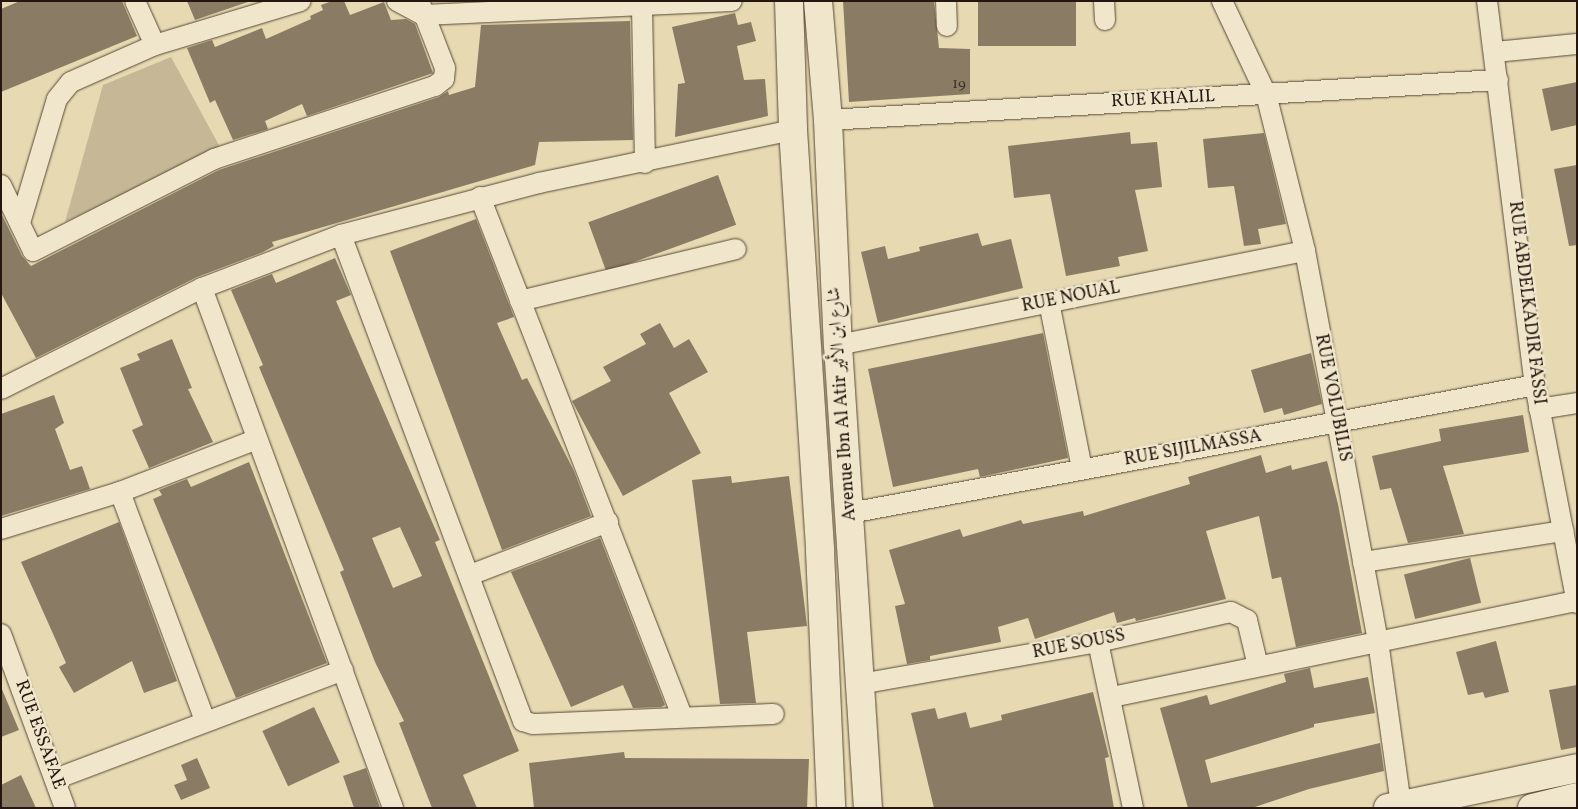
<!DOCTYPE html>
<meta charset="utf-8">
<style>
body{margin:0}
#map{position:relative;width:1578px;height:809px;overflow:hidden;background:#e7d9b1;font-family:Vollkorn,Amiri,serif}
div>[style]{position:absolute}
.green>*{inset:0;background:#c6b896}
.building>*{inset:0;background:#8a7c64;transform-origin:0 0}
.roads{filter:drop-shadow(0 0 1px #564838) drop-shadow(0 0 1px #564838)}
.street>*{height:20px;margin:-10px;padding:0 10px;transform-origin:10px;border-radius:10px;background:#efe6cc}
.secondary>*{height:28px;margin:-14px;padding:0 14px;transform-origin:14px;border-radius:14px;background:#efe6cc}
span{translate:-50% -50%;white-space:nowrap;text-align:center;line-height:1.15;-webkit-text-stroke:5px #efe6cc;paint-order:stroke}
.number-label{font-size:15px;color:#3e3025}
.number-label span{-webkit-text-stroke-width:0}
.street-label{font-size:18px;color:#251710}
.frame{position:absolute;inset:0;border:2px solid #251710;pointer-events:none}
</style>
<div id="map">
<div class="green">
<i style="clip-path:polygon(171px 57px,221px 149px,65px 222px,103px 85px)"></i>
</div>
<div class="building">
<i style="clip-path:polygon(20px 1px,122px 1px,137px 36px,1px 92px,1px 9px)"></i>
<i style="clip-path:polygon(187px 1px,248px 1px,248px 2px,195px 20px)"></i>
<i style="clip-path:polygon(332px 1px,344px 1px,350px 15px,384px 2px,391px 20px,406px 19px,415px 24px,433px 73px,307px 116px,302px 104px,265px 121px,268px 129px,233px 140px,215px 100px,210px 103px,187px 48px,212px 40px,215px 47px,262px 28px,266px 39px,311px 19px,310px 16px,323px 10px,321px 5px)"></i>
<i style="clip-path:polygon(843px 1px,934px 1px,939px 48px,970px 49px,970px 94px,849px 102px)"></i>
<i style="left:978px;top:1px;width:98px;height:45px"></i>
<i style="clip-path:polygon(735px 13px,738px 25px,751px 22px,756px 41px,737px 46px,744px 80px,765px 79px,768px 116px,675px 137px,678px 84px,685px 83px,672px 27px)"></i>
<i style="clip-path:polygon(630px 21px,633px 140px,539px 142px,535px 165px,272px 242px,274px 246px,263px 252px,197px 277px,36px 358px,1px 293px,1px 213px,22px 256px,31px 266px,219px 170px,439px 97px,448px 91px,449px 95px,475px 87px,481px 25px)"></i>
<i style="clip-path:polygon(1577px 82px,1577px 125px,1551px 131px,1542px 89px)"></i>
<i style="clip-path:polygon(1130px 132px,1131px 144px,1157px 142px,1162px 187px,1135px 190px,1148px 251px,1118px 257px,1120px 266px,1066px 276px,1050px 194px,1014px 198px,1008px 146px)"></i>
<i style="clip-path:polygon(1264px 133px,1286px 224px,1258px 229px,1261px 244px,1244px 246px,1234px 186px,1208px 188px,1203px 139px)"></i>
<i style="clip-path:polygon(1577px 165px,1577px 245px,1569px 246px,1554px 169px)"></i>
<i style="left:718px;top:175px;width:53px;height:138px;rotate:70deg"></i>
<i style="clip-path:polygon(476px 219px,514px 317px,497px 323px,522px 380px,527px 378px,574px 471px,591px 516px,502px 550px,390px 251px)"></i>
<i style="clip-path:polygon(978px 233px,982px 246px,1011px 239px,1023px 288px,878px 323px,861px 252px,885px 246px,888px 259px,920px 251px,919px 247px)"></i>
<i style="clip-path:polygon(evenodd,335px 258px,351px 295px,336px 301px,440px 540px,435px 542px,519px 751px,463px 775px,477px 808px,432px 808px,399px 723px,404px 721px,375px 662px,340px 572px,344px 570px,259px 367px,263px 365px,231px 290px,272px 274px,276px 283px,335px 258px,400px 527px,422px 576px,393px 588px,372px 538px,400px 527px)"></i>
<i style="clip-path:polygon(660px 323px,674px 348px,689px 339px,708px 372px,669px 393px,701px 453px,623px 496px,572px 401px,611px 381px,603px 367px,646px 344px,640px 334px)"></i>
<i style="clip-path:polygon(1043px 333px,1068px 458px,980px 477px,978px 469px,893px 487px,868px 369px)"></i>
<i style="clip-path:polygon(172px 339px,192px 388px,188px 389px,213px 442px,149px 468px,132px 430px,143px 425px,120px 368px,140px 360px,137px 354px)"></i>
<i style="clip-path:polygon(1311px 353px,1322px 404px,1284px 415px,1282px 408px,1264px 413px,1251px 370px)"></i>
<i style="clip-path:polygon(54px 395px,64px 423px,55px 429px,70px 470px,82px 466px,90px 489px,1px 516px,1px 414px)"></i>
<i style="clip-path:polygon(1523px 415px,1529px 452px,1443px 466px,1464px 534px,1408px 543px,1391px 488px,1380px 490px,1372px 456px,1441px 441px,1439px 429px)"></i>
<i style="clip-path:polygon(1261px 455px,1266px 473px,1291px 465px,1292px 470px,1327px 461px,1338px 504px,1362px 633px,1296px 647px,1281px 577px,1272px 579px,1259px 516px,1206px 531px,1226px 599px,1136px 621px,1135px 618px,1117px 623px,1114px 612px,1035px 639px,1028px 618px,998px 627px,1001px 642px,930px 656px,930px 660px,907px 664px,895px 606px,905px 604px,889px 550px,960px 529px,963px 537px,1021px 520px,1023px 524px,1083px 511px,1084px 516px,1190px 484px,1188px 477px)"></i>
<i style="clip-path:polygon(249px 462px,327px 663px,236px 698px,153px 499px,162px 495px,159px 490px,187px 479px,191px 487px)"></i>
<i style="clip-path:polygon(731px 476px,732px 483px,789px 476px,807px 626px,747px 632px,756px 703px,720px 704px,692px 480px)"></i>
<i style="clip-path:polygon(119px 522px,177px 681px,144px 693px,132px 661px,74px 693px,59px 667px,66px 663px,21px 562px)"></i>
<i style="clip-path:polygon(600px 538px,665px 705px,661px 707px,633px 708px,623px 685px,571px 707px,511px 572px)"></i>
<i style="left:1470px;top:558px;width:46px;height:68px;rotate:76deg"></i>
<i style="clip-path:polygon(1496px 641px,1509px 692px,1485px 698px,1483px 692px,1468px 695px,1456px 652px)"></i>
<i style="clip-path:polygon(1310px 668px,1314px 688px,1368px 677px,1375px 713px,1314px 724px,1314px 727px,1205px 760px,1211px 783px,1380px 743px,1384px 771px,1309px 789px,1252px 808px,1188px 808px,1160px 708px,1207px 695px,1210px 705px,1286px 682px,1284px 674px)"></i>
<i style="clip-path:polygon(1577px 685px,1577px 747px,1561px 750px,1549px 690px)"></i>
<i style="clip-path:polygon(1px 687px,19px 730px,1px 737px)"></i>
<i style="clip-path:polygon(1093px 692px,1109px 757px,1105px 758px,1114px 808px,934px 808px,911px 713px,935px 708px,938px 719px,966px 712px,970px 728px,1002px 720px,1001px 715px)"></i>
<i style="left:314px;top:707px;width:61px;height:57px;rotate:65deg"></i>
<i style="clip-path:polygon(624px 752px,625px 758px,809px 759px,807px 808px,534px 808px,529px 763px)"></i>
<i style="clip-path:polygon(197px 758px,210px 788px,181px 800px,174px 785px,187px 780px,181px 765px)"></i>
<i style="clip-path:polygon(366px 768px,380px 808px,354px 808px,343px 776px)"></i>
<i style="clip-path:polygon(21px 775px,36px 808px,1px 808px,1px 785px)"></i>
</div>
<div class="roads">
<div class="street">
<i style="left:135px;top:1px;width:48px;rotate:65.6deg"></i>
<i style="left:397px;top:1px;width:30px;rotate:28deg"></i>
<i style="left:423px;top:15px;width:309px;rotate:-2.6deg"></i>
<i style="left:946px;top:1px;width:25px;rotate:88deg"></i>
<i style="left:1104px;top:1px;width:19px;rotate:87deg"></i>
<i style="left:1222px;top:1px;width:103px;rotate:64.7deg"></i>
<i style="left:1266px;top:94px;width:162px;rotate:76deg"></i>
<i style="left:1305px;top:251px;width:397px;rotate:79.4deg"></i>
<i style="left:1378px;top:641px;width:166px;rotate:82deg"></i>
<i style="left:1487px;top:1px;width:387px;rotate:82.9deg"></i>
<i style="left:1535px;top:385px;width:222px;rotate:79.1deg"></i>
<i style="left:642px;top:7px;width:156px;rotate:88.9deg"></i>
<i style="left:1495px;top:52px;width:82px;rotate:-5.6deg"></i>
<i style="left:828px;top:120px;width:671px;rotate:-3.42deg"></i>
<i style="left:1px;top:185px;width:73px;rotate:64.1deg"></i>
<i style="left:33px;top:251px;width:203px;rotate:-26.9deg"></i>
<i style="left:214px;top:159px;width:233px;rotate:-18.3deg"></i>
<i style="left:435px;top:86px;width:11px;rotate:-38deg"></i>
<i style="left:444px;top:79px;width:11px;rotate:-85deg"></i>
<i style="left:445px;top:68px;width:72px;rotate:-111.2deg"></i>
<i style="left:480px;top:197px;width:557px;rotate:68.73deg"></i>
<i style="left:20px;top:223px;width:129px;rotate:-73.4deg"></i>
<i style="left:57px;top:99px;width:22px;rotate:-51deg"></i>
<i style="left:71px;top:82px;width:92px;rotate:-23.8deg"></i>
<i style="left:155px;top:45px;width:152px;rotate:-16.8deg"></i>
<i style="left:341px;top:235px;width:519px;rotate:69.47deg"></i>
<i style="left:523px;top:721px;width:10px;rotate:17deg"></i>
<i style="left:533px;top:724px;width:241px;rotate:-2.4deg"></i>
<i style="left:202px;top:288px;width:554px;rotate:69.83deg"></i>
<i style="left:520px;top:301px;width:222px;rotate:-13.5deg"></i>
<i style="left:1049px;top:302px;width:170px;rotate:78.8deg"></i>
<i style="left:838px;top:345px;width:476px;rotate:-11.4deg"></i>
<i style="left:1px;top:389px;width:225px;rotate:-26.7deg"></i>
<i style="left:202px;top:288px;width:149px;rotate:-20.9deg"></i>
<i style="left:341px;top:235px;width:205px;rotate:-14.7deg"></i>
<i style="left:539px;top:183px;width:259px;rotate:-11.8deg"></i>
<i style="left:1539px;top:409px;width:38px;rotate:-9deg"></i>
<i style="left:120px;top:492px;width:244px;rotate:69.6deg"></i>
<i style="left:850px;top:513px;width:697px;rotate:-10.58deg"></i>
<i style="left:1px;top:529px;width:125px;rotate:-17.3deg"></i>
<i style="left:120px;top:492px;width:147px;rotate:-21.1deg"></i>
<i style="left:1363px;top:562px;width:203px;rotate:-8.8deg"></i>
<i style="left:470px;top:575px;width:148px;rotate:-21deg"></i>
<i style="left:1px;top:634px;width:185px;rotate:69.8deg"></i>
<i style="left:1098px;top:642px;width:170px;rotate:78.1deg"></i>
<i style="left:860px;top:684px;width:242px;rotate:-10deg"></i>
<i style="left:1098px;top:642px;width:136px;rotate:-12.7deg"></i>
<i style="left:1231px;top:612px;width:18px;rotate:27deg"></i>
<i style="left:1247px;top:620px;width:47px;rotate:76.6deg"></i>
<i style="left:1112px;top:697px;width:474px;rotate:-11.7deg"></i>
<i style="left:55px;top:779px;width:308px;rotate:-20.7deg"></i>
</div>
<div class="secondary">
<i style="left:789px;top:1px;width:129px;rotate:88.2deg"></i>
<i style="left:793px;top:130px;width:422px;rotate:86.3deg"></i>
<i style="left:820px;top:551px;width:257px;rotate:87.5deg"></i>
<i style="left:818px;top:1px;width:119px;rotate:85.2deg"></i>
<i style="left:828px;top:120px;width:225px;rotate:87.5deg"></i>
<i style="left:838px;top:345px;width:464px;rotate:86.3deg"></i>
<i style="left:1388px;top:808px;width:193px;rotate:-11.9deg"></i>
<i style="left:1532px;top:808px;width:46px;rotate:-13.7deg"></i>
</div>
</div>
<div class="number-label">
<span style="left:959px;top:85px">19</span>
</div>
<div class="street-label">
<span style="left:1163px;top:100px;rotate:-3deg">RUE KHALIL</span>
<span style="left:1071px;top:298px;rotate:-11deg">RUE NOUAL</span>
<span style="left:1526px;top:303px;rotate:83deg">RUE ABDELKADIR FASSI</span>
<span style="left:1332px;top:398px;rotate:79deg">RUE VOLUBILIS</span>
<span style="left:843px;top:404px;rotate:-94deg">Avenue Ibn Al Atir شارع ابن الأثير</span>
<span style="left:1193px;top:449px;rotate:-10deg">RUE SIJILMASSA</span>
<span style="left:1079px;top:645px;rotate:-11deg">RUE SOUSS</span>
<span style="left:39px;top:735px;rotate:70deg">RUE ESSAFAE</span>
</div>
<div class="frame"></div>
</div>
